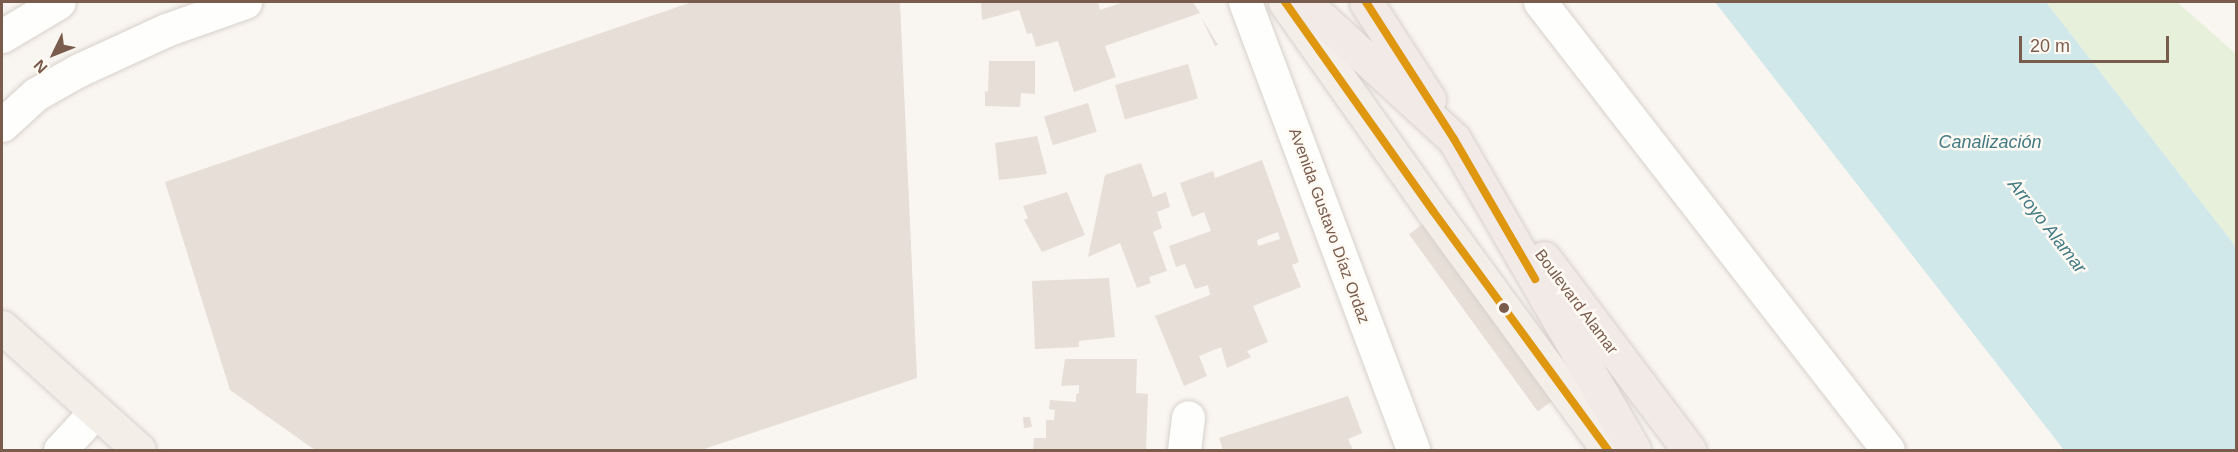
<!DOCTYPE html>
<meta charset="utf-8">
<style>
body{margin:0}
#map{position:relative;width:2238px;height:452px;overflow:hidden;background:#f9f5f0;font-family:Helvetica,sans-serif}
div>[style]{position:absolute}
.green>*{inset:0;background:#e7f0db}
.water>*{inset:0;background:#d0e8ea}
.building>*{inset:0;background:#e6ded7;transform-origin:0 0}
.roads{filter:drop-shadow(0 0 2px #d7d1cb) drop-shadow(0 0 2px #d7d1cb)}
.minor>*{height:33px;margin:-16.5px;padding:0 16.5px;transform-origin:16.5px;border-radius:16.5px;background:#fefefd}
.major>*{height:33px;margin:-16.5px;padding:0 16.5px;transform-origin:16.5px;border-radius:16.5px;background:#f3eee8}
.highway>*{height:33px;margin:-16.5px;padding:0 16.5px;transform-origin:16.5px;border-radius:16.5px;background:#f2eae7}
.bus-1>*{height:8px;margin:-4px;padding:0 4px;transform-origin:4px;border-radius:4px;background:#de970f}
.dots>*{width:16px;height:16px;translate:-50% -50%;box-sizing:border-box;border:3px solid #fffaf3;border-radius:50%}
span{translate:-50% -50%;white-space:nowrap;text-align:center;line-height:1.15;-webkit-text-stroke:5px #fffaf3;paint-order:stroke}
.street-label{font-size:16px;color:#7a5c4d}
.water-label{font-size:18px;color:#437c86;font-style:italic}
.frame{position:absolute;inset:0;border:3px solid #7a5c4d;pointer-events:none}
.north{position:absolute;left:24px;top:24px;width:60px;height:60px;-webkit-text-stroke:4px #fffaf3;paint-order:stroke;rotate:227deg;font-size:16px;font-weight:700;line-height:24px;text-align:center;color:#7a5c4d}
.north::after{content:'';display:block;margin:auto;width:21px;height:27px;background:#7a5c4d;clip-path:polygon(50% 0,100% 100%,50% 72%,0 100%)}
.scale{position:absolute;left:2019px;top:36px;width:150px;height:27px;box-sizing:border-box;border:3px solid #7a5c4d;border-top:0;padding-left:8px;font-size:18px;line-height:21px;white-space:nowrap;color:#7a5c4d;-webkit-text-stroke:4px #fffaf3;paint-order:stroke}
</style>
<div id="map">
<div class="green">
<i style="clip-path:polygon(2046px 2px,2177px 2px,2236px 54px,2236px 247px)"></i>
</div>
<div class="water">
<i style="clip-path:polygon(1715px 2px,2046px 2px,2236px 247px,2236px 450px,2064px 450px)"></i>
</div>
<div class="building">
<i style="clip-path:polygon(692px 2px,900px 2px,917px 378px,701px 450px,315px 450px,230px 390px,165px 182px)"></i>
<i style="clip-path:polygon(981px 2px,1098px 2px,1100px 10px,1124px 2px,1193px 2px,1200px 13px,1105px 46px,1116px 77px,1074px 92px,1058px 41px,1036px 47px,1032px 33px,1027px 34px,1019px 10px,982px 20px)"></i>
<i style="clip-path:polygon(1201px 17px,1218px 45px,1215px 46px)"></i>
<i style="clip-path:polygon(989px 61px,1035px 61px,1035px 94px,1021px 93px,1020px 107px,985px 106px,985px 91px,988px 92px)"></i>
<i style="left:1188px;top:64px;width:36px;height:76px;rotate:74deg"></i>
<i style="left:1088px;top:103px;width:30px;height:46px;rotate:73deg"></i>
<i style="clip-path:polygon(1037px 136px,1047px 174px,999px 180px,995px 143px)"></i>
<i style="clip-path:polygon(evenodd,1262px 160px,1299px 262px,1292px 265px,1301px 287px,1253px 306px,1268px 342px,1247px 351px,1251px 357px,1227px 368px,1221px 347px,1199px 356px,1207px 376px,1184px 386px,1155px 316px,1210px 295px,1208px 285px,1195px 289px,1185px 264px,1176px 267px,1169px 246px,1211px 231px,1204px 212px,1192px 217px,1180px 183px,1213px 171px,1215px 178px,1262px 160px,1278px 232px,1280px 239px,1258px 246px,1257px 240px,1278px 232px)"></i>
<i style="clip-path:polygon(1141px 163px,1153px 197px,1166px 192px,1170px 207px,1157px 212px,1162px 228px,1153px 232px,1167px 271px,1149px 277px,1151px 283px,1137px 288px,1120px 243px,1088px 257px,1105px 175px)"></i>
<i style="clip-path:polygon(1067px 192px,1085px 235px,1042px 252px,1024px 220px,1028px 218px,1023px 206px)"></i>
<i style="left:1430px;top:219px;width:219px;height:26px;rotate:54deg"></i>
<i style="clip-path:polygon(1109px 278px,1115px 337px,1079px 341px,1079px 347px,1035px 349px,1032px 281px)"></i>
<i style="clip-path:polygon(1065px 359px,1137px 359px,1136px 393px,1148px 394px,1146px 450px,1033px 450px,1034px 438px,1046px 438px,1046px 420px,1054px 420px,1055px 410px,1049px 409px,1050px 400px,1076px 402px,1076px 394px,1079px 393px,1079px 385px,1061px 386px)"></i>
<i style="clip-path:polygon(1348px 396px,1362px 433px,1348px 439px,1353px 450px,1223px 450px,1219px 438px)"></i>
<i style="clip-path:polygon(1023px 417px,1030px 417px,1032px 427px,1024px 428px)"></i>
</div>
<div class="roads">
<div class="minor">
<i style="left:1245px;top:2px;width:478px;rotate:69.4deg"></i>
<i style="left:1540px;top:2px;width:567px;rotate:52.16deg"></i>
<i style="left:2px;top:36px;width:66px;rotate:-30.8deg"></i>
<i style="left:2px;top:125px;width:46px;rotate:-42.4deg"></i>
<i style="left:36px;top:94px;width:49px;rotate:-29.2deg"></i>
<i style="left:79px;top:70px;width:96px;rotate:-24.7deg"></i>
<i style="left:166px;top:30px;width:84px;rotate:-19.5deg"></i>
<i style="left:60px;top:450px;width:50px;rotate:-47.4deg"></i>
<i style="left:1184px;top:450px;width:33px;rotate:-83deg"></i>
</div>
<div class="major">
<i style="left:1285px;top:2px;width:256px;rotate:54.7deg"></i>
<i style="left:1433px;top:211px;width:296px;rotate:53.8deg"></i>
<i style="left:2px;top:327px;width:184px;rotate:41.9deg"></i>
</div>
<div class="highway">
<i style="left:1304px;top:2px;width:203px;rotate:42.4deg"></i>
<i style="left:1454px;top:139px;width:359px;rotate:59.9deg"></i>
<i style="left:1366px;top:2px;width:116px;rotate:57deg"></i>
<i style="left:1544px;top:258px;width:241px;rotate:52.9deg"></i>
</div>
</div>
<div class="bus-1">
<i style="left:1285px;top:2px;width:256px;rotate:54.7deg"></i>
<i style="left:1433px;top:211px;width:296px;rotate:53.8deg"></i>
<i style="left:1366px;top:2px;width:163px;rotate:57.3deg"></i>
<i style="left:1454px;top:139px;width:162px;rotate:59.9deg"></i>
</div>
<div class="dots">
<i style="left:1504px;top:308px;background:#7a5c4d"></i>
</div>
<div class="street-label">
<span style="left:1329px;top:226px;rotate:70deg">Avenida Gustavo Díaz Ordaz</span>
<span style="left:1576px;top:302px;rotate:53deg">Boulevard Alamar</span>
</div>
<div class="water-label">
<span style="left:1990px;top:142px">Canalización</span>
<span style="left:2047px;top:226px;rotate:52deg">Arroyo Alamar</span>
</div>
<div class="frame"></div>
<div class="north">N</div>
<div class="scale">20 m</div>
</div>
